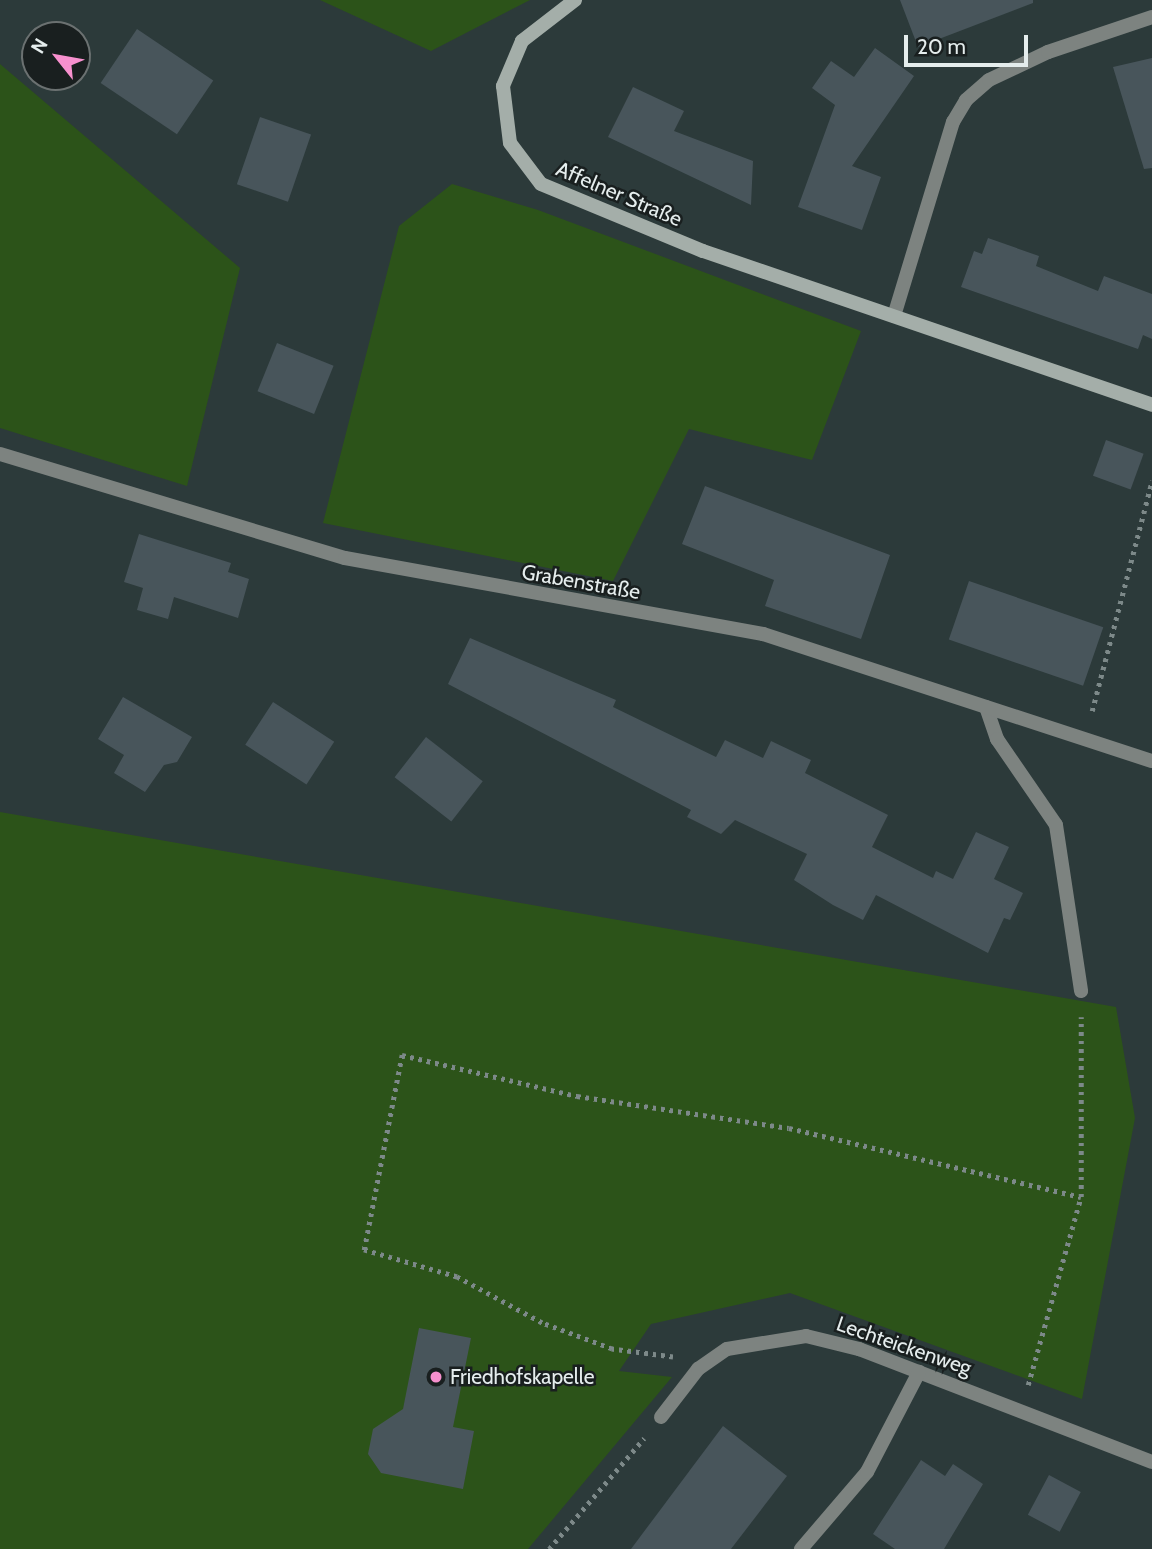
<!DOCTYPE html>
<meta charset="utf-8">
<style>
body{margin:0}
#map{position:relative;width:1152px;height:1549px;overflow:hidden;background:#2c3a3a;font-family:Cabin,sans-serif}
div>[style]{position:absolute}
.green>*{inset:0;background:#2c5319}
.building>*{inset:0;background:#48555b;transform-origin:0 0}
.path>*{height:4.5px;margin-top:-2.25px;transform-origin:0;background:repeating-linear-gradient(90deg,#7d8989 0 3.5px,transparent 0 8.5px)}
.service>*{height:14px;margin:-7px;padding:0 7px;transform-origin:7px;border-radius:7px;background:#7d8380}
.minor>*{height:14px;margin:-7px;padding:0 7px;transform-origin:7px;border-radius:7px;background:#7d8380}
.secondary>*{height:14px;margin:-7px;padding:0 7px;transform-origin:7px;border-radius:7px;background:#a4aea9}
.dots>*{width:19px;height:19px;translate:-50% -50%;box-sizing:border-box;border:4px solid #191f1f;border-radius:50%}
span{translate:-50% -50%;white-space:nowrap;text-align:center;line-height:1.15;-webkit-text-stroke:5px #191f1f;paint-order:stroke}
.street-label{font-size:21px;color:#e5eded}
.poi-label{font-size:21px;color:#e5eded}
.left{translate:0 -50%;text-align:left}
.north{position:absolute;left:21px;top:21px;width:70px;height:70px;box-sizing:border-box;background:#191f1f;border:2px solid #6b7171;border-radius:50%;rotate:301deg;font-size:19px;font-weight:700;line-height:28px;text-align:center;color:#e5eded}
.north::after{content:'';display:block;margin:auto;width:24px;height:32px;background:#f790ce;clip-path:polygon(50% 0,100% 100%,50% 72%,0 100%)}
.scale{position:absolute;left:904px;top:35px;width:124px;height:32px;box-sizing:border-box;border:4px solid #e5eded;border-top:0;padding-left:9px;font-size:21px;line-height:24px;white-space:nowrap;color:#e5eded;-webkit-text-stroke:5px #191f1f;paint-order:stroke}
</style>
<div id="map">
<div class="green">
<div style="clip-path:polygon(320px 0,530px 0,431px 51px)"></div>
<div style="clip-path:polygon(0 64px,240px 268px,187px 486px,0 428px)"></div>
<div style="clip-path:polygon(452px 184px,538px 210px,861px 331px,812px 460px,689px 429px,613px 581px,323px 523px,399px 226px)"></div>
<div style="clip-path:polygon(0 812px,1116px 1007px,1135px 1118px,1082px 1399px,790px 1293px,651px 1324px,619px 1371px,672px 1377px,528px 1549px,0 1549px)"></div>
</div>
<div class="building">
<div style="clip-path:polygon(900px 0,1033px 0,1033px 3px,918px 47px)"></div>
<div style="left:137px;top:29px;width:92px;height:65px;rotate:34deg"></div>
<div style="clip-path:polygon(875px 48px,914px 76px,852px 166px,881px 177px,862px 230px,798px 207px,835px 105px,812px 88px,831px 61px,854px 77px)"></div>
<div style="clip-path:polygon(1152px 58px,1152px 168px,1144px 169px,1113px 67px)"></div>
<div style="clip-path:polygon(633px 87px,684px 111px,674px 131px,753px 161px,751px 205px,608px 137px)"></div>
<div style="left:260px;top:117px;width:54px;height:71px;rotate:19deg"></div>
<div style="clip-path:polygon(988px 238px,1039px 256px,1036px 266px,1098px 291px,1104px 276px,1152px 294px,1152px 339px,1143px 335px,1138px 349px,961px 287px,974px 251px,982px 254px)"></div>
<div style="left:277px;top:343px;width:61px;height:52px;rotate:22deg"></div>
<div style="left:1106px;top:440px;width:40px;height:38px;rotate:20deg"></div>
<div style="clip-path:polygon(705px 486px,890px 555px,861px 639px,765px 606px,774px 580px,682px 544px)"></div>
<div style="clip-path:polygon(139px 534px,231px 563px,228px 572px,249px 579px,238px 618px,174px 597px,168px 619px,137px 610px,143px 588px,124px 582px)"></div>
<div style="left:969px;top:581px;width:142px;height:62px;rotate:19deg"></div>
<div style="clip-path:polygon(470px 638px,616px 700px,613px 707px,716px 757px,725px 740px,763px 758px,771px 741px,811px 760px,805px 773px,888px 815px,872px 847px,933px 878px,936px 871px,953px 879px,976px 832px,1009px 847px,994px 879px,1023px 893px,1010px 920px,1004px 918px,988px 953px,876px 895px,863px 920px,833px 905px,794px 880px,807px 854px,735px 820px,721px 834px,687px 817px,691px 810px,448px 684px)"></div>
<div style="clip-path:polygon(123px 697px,192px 737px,177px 762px,164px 765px,145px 792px,114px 773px,124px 755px,98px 739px)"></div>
<div style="left:273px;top:702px;width:73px;height:51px;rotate:33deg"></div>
<div style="left:426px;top:737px;width:72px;height:51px;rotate:38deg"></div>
<div style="clip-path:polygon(419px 1328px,471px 1338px,453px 1427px,474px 1431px,463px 1489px,381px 1473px,368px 1454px,373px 1429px,403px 1409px)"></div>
<div style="clip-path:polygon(723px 1426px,787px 1476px,731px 1549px,631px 1549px)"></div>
<div style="clip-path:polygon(921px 1460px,945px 1476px,953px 1464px,983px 1484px,944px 1549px,895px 1549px,873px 1534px)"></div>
<div style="left:1049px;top:1475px;width:36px;height:45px;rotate:28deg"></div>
</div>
<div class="path">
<div style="left:1092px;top:711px;width:238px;rotate:-75.4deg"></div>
<div style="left:673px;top:1357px;width:62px;rotate:-172.5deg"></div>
<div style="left:612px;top:1349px;width:75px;rotate:-159.6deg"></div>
<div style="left:542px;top:1323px;width:97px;rotate:-151.6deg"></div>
<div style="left:457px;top:1277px;width:97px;rotate:-163.8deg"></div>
<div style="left:364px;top:1250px;width:199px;rotate:-79deg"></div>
<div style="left:402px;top:1055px;width:180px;rotate:13.2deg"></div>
<div style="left:577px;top:1096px;width:214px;rotate:8.6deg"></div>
<div style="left:789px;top:1128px;width:300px;rotate:13.3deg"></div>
<div style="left:1081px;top:1197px;width:180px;rotate:-90deg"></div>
<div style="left:1028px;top:1385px;width:195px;rotate:-74.3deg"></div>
<div style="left:549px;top:1549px;width:146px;rotate:-49.4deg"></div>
</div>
<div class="service">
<div style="left:986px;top:707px;width:34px;rotate:71deg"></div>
<div style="left:997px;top:739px;width:104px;rotate:55.5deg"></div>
<div style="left:1056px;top:825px;width:168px;rotate:81.4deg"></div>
</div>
<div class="minor">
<div style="left:894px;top:316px;width:203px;rotate:-73.1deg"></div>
<div style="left:953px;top:122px;width:26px;rotate:-59deg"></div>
<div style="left:966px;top:100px;width:30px;rotate:-41deg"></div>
<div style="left:989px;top:80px;width:65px;rotate:-25.4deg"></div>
<div style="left:1048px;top:52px;width:110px;rotate:-18.6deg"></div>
<div style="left:0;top:454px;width:360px;rotate:16.8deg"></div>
<div style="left:345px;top:558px;width:425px;rotate:10.3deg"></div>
<div style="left:763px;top:634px;width:409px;rotate:18.1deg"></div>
<div style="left:661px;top:1417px;width:61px;rotate:-52.4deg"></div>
<div style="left:698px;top:1369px;width:35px;rotate:-35deg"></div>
<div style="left:727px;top:1349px;width:80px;rotate:-9.3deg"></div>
<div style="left:806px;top:1336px;width:55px;rotate:13.8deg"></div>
<div style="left:859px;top:1349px;width:314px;rotate:21.1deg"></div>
<div style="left:801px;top:1549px;width:101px;rotate:-49.4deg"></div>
<div style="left:867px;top:1472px;width:113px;rotate:-62.5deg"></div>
</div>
<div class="secondary">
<div style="left:575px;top:0;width:67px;rotate:142.3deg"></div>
<div style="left:522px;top:41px;width:49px;rotate:112.9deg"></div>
<div style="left:503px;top:86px;width:57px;rotate:83deg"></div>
<div style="left:510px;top:143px;width:51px;rotate:52.9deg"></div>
<div style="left:541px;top:184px;width:175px;rotate:22.5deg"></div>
<div style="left:703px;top:251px;width:475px;rotate:18.9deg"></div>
</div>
<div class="dots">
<div style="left:436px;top:1377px;background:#f790ce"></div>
</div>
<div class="street-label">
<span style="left:619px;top:194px;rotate:23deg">Affelner Straße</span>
<span style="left:581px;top:582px;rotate:10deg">Grabenstraße</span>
<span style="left:904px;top:1346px;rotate:19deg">Lechteickenweg</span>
</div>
<div class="poi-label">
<span class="left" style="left:450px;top:1377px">Friedhofskapelle</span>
</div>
<div class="north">N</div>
<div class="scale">20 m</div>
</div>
